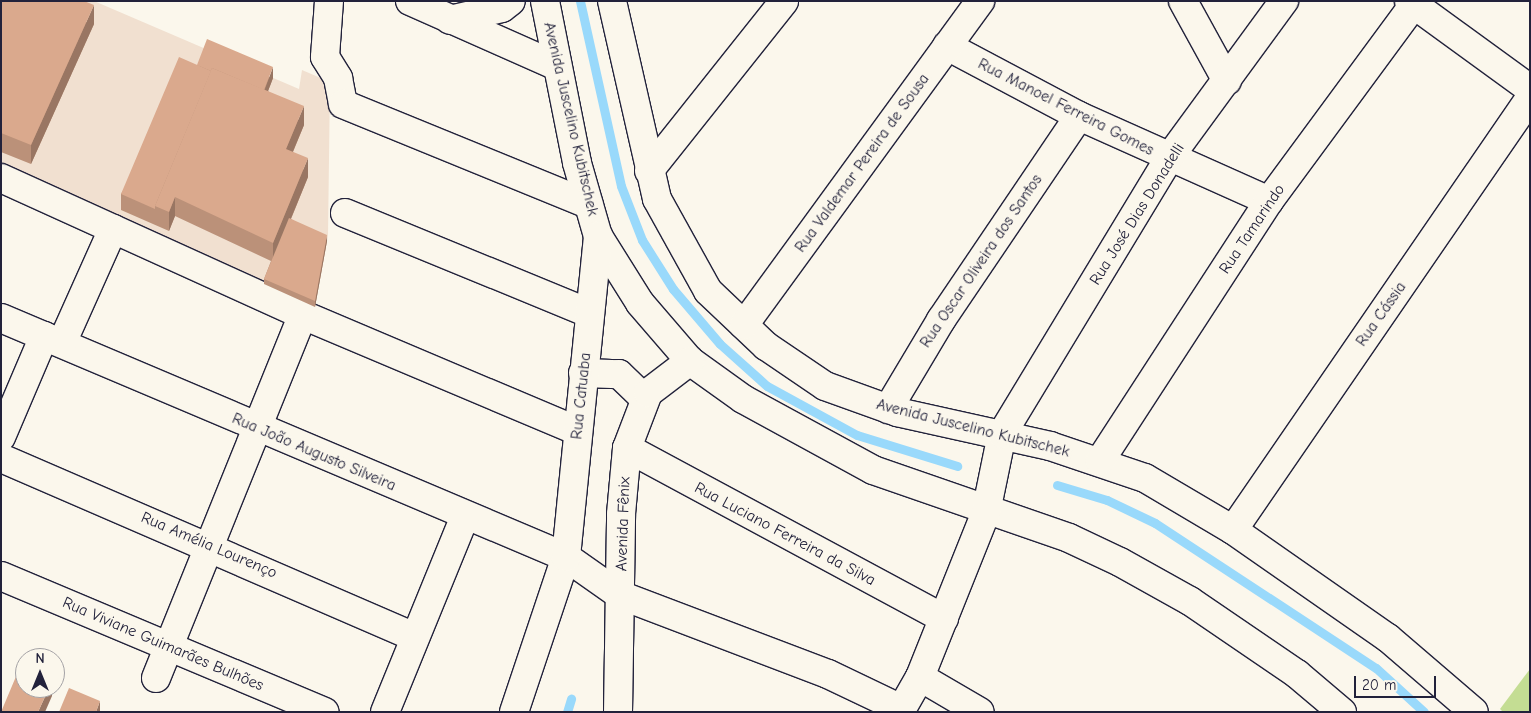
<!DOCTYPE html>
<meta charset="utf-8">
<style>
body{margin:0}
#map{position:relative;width:1531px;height:713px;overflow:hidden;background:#fbf7ec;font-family:"Comic Neue",sans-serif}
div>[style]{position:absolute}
.built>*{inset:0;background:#f1e0d0}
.green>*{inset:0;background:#c4dd93}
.stream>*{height:9px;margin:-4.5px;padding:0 4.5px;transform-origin:4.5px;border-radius:4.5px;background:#99d9fb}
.roads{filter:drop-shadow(1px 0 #22223b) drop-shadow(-1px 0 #22223b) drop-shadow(0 1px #22223b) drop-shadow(0 -1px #22223b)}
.minor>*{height:28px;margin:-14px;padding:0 14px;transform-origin:14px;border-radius:14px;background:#fbf7ec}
.wall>*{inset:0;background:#bb9179}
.shaded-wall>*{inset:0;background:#997663}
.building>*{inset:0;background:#daa98d}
span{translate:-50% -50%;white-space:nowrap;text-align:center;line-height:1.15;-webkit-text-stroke:5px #fbf7ec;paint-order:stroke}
.street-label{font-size:16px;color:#22223b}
.frame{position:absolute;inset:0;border:2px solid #22223b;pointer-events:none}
.north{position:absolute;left:15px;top:648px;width:50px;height:50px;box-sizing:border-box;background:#fbf7ec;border:1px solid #a4a2a5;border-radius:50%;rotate:0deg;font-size:14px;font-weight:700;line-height:20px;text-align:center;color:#22223b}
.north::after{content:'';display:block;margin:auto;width:18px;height:22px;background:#22223b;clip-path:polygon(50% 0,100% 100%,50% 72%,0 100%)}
.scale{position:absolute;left:1354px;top:676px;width:82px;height:22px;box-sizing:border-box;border:2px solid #22223b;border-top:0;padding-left:6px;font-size:15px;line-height:18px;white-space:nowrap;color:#22223b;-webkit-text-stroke:4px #fbf7ec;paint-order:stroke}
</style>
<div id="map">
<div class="built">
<div style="clip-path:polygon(1px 1px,94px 1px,299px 89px,302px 70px,330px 82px,328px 236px,315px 307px,1px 171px)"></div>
</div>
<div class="green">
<div style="clip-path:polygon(1530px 669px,1530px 712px,1503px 712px,1500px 709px)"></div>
</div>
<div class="stream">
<div style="left:580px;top:1px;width:189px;rotate:77.5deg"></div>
<div style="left:621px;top:186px;width:58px;rotate:68.7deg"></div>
<div style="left:642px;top:240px;width:58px;rotate:57.7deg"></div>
<div style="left:673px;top:289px;width:72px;rotate:49.5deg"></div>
<div style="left:720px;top:344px;width:63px;rotate:41.8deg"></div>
<div style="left:767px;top:386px;width:102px;rotate:28.6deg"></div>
<div style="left:857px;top:435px;width:105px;rotate:17.2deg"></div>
<div style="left:1057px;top:485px;width:52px;rotate:16.7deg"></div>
<div style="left:1107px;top:500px;width:53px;rotate:25.6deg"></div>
<div style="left:1155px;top:523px;width:264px;rotate:33.3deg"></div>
<div style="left:1376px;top:668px;width:65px;rotate:42.5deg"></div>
<div style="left:567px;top:712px;width:14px;rotate:-73deg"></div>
</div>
<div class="roads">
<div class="minor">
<div style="left:329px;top:1px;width:56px;rotate:94.1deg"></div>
<div style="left:325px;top:57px;width:25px;rotate:58deg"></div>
<div style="left:338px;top:78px;width:26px;rotate:79deg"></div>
<div style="left:343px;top:104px;width:265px;rotate:22.2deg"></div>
<div style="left:410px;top:1px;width:161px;rotate:23.9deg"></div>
<div style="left:545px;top:1px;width:165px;rotate:78.8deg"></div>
<div style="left:577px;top:163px;width:76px;rotate:74deg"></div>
<div style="left:598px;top:236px;width:79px;rotate:57.9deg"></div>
<div style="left:640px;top:303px;width:77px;rotate:49.2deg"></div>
<div style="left:690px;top:361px;width:65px;rotate:35.6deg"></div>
<div style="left:743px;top:399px;width:148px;rotate:28.6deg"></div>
<div style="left:873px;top:470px;width:207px;rotate:19.1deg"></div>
<div style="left:1069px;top:538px;width:56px;rotate:25.2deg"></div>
<div style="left:1120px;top:562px;width:80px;rotate:29.1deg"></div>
<div style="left:1190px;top:601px;width:130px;rotate:34.3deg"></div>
<div style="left:1297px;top:674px;width:59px;rotate:40.2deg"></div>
<div style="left:612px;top:1px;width:203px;rotate:77.2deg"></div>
<div style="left:657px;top:199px;width:105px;rotate:61deg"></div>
<div style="left:708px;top:291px;width:80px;rotate:43.5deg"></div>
<div style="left:766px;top:346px;width:71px;rotate:34.1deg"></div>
<div style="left:825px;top:386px;width:77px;rotate:19.9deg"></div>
<div style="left:897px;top:412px;width:157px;rotate:12.5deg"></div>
<div style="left:1050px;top:446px;width:100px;rotate:18.6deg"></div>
<div style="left:1145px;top:478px;width:102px;rotate:30.6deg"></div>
<div style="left:1233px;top:530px;width:189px;rotate:34.9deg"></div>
<div style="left:1388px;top:638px;width:113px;rotate:40.7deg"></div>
<div style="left:1183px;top:1px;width:91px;rotate:61.2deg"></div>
<div style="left:1409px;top:1px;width:150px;rotate:36deg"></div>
<div style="left:450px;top:20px;width:53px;rotate:-13deg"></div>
<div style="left:502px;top:8px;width:11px;rotate:-38deg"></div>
<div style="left:947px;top:46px;width:149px;rotate:27.9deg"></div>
<div style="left:1079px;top:116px;width:208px;rotate:24.1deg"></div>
<div style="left:649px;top:171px;width:217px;rotate:-51.5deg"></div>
<div style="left:1px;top:178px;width:332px;rotate:24.4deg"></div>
<div style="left:303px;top:315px;width:298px;rotate:22.9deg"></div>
<div style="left:345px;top:213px;width:264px;rotate:22.3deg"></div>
<div style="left:1px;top:318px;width:613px;rotate:22.93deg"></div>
<div style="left:566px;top:557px;width:66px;rotate:35.1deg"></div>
<div style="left:620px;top:595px;width:222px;rotate:20.8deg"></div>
<div style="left:828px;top:674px;width:81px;rotate:25.6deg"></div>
<div style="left:744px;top:325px;width:401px;rotate:-53.9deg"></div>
<div style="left:62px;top:343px;width:125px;rotate:-65.9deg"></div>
<div style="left:583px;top:373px;width:36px;rotate:2deg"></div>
<div style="left:619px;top:374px;width:36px;rotate:44deg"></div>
<div style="left:888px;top:409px;width:104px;rotate:-59.2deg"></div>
<div style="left:941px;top:320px;width:246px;rotate:-55.9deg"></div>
<div style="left:1px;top:437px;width:110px;rotate:-66.9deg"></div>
<div style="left:627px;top:448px;width:360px;rotate:28.3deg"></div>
<div style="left:1px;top:458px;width:451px;rotate:23.4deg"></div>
<div style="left:1100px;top:461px;width:310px;rotate:-57deg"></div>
<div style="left:1269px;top:201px;width:245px;rotate:-53.6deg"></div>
<div style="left:1233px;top:530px;width:524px;rotate:-55.49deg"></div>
<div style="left:1px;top:576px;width:351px;rotate:22.8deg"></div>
<div style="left:920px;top:677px;width:69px;rotate:30.3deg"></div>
<div style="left:156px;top:678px;width:392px;rotate:-68deg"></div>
<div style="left:385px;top:712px;width:212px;rotate:-67.8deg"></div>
<div style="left:514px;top:712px;width:163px;rotate:-71.5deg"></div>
<div style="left:566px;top:557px;width:323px;rotate:-84.3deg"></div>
<div style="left:618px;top:712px;width:198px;rotate:-89.1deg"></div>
<div style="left:621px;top:514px;width:66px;rotate:-84.8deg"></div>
<div style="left:627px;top:448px;width:59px;rotate:-69.1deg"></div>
<div style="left:648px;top:393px;width:53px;rotate:-37.3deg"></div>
<div style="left:900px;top:712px;width:40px;rotate:-60.3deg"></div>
<div style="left:920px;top:677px;width:178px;rotate:-68.2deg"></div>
<div style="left:986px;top:512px;width:80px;rotate:-78.4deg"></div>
<div style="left:1002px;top:434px;width:323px;rotate:-58.8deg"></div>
<div style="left:1169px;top:158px;width:195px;rotate:-53.8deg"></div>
</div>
</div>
<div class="wall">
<div style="clip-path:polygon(1px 1px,94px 24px,31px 164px,1px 152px)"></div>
<div style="clip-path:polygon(197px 65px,273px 78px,268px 91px,304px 125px,293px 152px,308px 177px,291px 219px,327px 241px,315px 307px,264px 284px,264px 279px,271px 261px,175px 216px,169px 231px,121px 210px,121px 194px)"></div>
</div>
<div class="shaded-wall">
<div style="clip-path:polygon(94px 5px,94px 24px,31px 164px,31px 145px)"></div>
<div style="clip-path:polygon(273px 67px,273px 78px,262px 107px,262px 97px)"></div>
<div style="clip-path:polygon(304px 106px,304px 125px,286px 168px,286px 149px)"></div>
<div style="clip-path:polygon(308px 158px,308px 177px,273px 262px,273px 243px)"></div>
<div style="clip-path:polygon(175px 197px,175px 216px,169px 231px,169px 212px)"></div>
<div style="clip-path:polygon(327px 235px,327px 241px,315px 307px,315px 301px)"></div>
<div style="clip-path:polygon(49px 688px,52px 688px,52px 696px,45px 712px,38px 712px)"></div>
<div style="clip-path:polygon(100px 701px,100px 712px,96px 712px)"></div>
</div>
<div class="building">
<div style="clip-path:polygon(1px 1px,84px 1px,94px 5px,31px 145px,1px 133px)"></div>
<div style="clip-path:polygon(207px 39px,273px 67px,264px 90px,212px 68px,211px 71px,197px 65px)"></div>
<div style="clip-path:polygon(179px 57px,211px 71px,155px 206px,155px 209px,121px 194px)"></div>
<div style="clip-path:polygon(212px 68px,304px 106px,286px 149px,308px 158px,273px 243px,175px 197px,169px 212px,155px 206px)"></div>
<div style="clip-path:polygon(289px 218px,327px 235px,315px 301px,264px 279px)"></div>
<div style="clip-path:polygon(20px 667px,25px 669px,25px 688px,49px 688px,38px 712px,1px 712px)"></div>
<div style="clip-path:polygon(69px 688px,100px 701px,96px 712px,59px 712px)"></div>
</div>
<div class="street-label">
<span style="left:1066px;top:107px;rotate:27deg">Rua Manoel Ferreira Gomes</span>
<span style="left:571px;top:119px;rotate:77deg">Avenida Juscelino Kubitschek</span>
<span style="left:862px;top:163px;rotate:-54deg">Rua Valdemar Pereira de Sousa</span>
<span style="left:1137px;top:214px;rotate:-58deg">Rua José Dias Donadelli</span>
<span style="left:1252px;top:229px;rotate:-56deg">Rua Tamarindo</span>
<span style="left:981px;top:261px;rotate:-56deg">Rua Oscar Oliveira dos Santos</span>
<span style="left:1381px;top:314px;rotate:-55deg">Rua Cássia</span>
<span style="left:581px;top:396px;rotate:-84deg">Rua Catuaba</span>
<span style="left:973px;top:428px;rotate:14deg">Avenida Juscelino Kubitschek</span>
<span style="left:314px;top:452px;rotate:23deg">Rua João Augusto Silveira</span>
<span style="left:623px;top:524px;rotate:-88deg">Avenida Fênix</span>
<span style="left:785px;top:534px;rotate:28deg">Rua Luciano Ferreira da Silva</span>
<span style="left:209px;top:545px;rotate:23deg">Rua Amélia Lourenço</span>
<span style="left:163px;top:644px;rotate:23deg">Rua Viviane Guimarães Bulhões</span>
</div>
<div class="frame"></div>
<div class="north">N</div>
<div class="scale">20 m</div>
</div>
